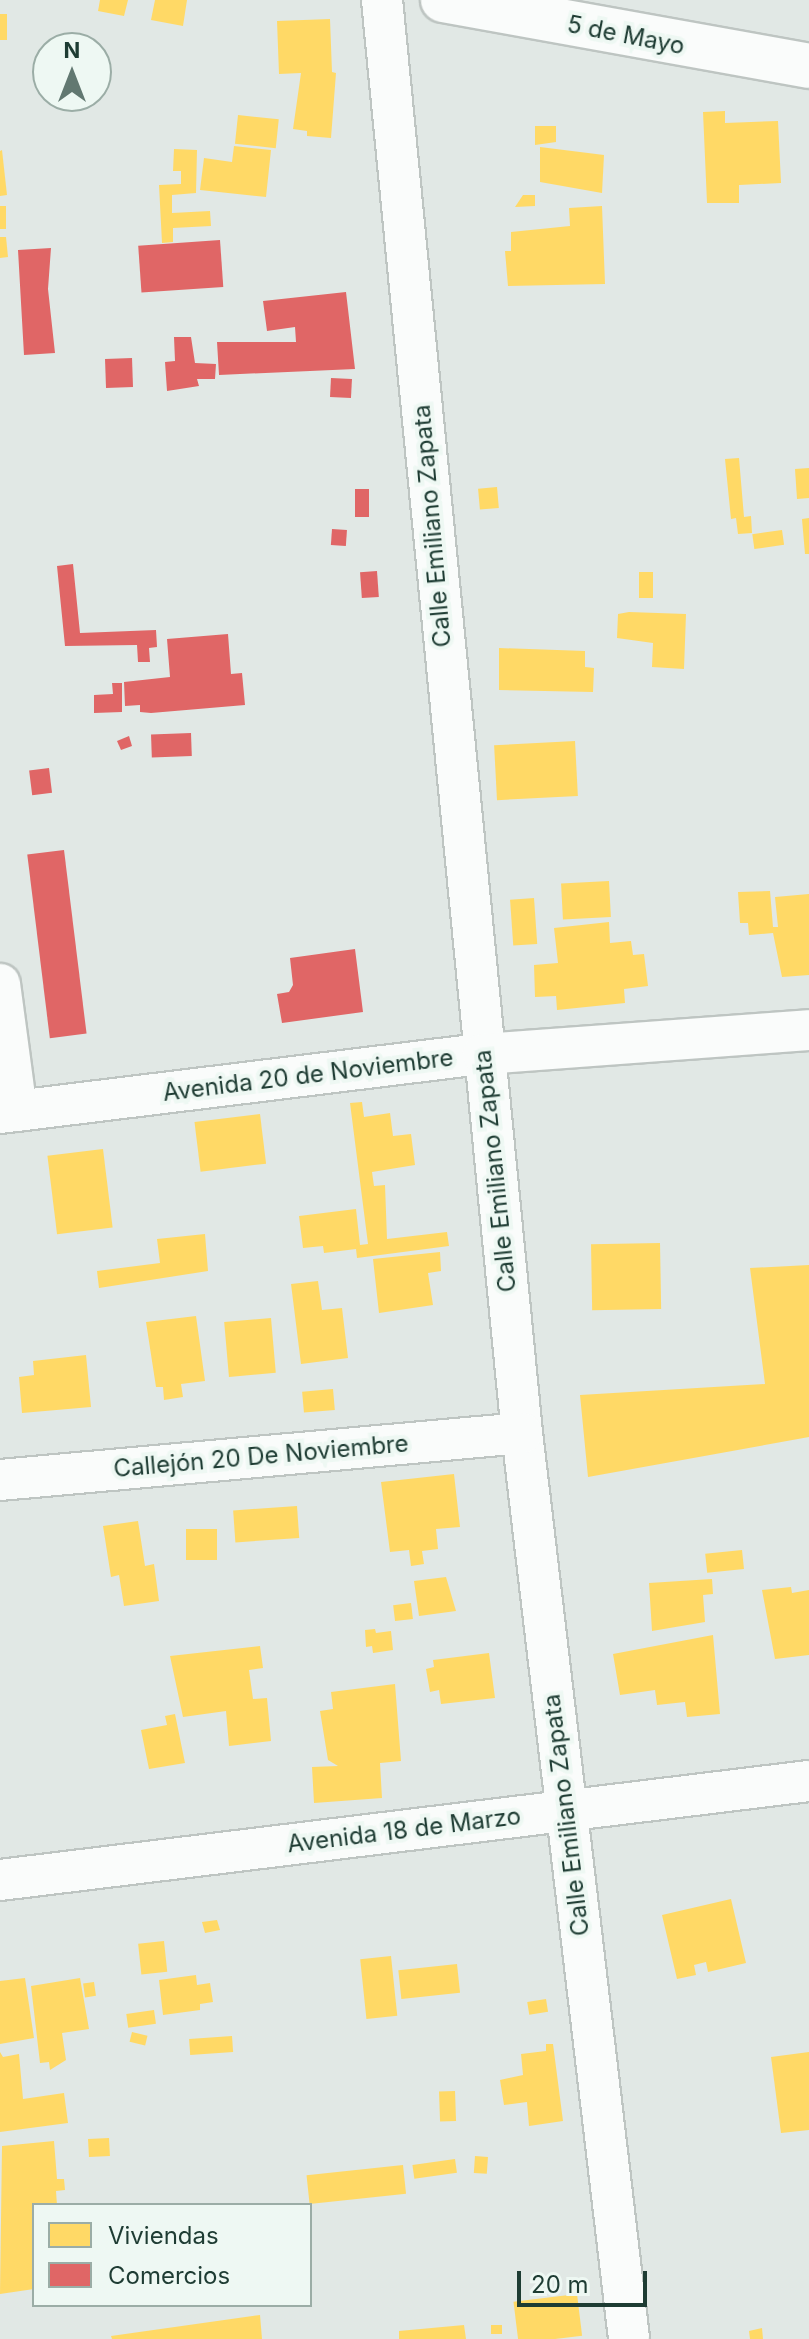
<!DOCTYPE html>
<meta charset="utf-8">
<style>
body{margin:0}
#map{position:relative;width:809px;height:2339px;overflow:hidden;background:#e1e8e5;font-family:Inter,sans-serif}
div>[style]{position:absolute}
.homes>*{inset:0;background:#ffd966;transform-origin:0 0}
.shops>*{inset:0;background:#e06666;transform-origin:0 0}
.roads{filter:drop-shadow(2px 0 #bec5c2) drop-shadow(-2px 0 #bec5c2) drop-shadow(0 2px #bec5c2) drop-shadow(0 -2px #bec5c2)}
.street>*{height:40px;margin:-20px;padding:0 20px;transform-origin:20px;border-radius:20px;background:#fafcfb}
.secondary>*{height:44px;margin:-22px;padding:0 22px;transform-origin:22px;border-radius:22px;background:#fafcfb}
span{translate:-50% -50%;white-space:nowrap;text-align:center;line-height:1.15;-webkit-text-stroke:8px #eef8f3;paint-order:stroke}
.street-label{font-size:24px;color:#1e3c33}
.legend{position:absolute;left:32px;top:2203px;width:280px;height:104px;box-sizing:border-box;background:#eef8f3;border:2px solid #9bada6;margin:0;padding:10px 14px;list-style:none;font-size:24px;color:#1e3c33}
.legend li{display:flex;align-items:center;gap:16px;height:40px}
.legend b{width:40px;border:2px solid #9bada6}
.north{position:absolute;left:32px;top:32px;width:80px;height:80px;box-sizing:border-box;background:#eef8f3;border:2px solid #9bada6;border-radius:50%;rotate:0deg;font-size:22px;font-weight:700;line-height:32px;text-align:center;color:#1e3c33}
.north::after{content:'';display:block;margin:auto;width:28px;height:36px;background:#627871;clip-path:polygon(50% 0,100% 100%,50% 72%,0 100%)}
.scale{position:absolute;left:517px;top:2271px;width:130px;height:36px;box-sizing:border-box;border:4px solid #1e3c33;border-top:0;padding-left:10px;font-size:24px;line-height:28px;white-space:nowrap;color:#1e3c33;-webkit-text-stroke:6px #eef8f3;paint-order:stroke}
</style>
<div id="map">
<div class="homes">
<div style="clip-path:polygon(100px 0,128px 0,124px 16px,98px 11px)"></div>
<div style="clip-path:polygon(155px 0,187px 0,183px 26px,151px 20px)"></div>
<div style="left:0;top:14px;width:7px;height:26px"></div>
<div style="clip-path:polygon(330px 19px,332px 72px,336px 73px,331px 138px,307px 136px,307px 131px,293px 129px,301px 73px,279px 74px,277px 21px)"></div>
<div style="clip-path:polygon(725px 111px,725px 123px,778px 121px,781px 183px,739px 185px,739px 203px,707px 203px,703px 112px)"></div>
<div style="left:238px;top:115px;width:41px;height:29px;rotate:6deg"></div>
<div style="clip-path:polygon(535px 126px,556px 126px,556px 142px,535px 145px)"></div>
<div style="clip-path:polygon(234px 146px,271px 150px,266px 197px,200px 190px,204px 158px,232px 162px)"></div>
<div style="clip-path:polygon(540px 147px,604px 155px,602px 193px,540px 182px)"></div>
<div style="clip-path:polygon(174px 149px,197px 150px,196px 193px,172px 195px,172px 213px,210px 211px,211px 226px,173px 228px,173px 242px,162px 243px,159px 185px,181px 184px,181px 171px,173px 171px)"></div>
<div style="clip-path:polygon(2px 150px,7px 195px,0 196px,0 151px)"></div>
<div style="clip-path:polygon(523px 195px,535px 195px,535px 206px,515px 207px)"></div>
<div style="left:0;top:206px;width:6px;height:23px"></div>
<div style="clip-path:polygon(602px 206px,605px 284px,508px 286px,505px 251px,511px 251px,511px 232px,570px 226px,569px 208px)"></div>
<div style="clip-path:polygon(0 237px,6px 237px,8px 257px,0 258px)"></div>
<div style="clip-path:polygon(739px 458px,744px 517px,751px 516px,752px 533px,738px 534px,736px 518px,731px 519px,725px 459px)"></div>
<div style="clip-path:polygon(809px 468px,809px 498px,797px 499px,795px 469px)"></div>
<div style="left:497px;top:487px;width:21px;height:19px;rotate:85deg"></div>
<div style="clip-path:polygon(809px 518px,809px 554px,805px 554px,802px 519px)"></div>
<div style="left:782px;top:530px;width:15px;height:30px;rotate:82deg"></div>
<div style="left:639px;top:572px;width:14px;height:26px"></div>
<div style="clip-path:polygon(629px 612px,686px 614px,684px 669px,652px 667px,653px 643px,617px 638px,618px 614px)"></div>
<div style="clip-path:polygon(499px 648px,585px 651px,585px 667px,594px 668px,593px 692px,499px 690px)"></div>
<div style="left:575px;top:741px;width:55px;height:81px;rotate:87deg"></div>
<div style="left:609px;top:881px;width:36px;height:48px;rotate:87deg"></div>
<div style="clip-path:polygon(770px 891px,773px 927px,778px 927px,775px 897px,809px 894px,809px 975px,782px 977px,773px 933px,749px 935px,748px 923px,740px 923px,738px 892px)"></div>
<div style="left:534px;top:898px;width:46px;height:24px;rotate:86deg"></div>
<div style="clip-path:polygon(609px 922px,610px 943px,631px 941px,633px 955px,644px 954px,648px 986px,624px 989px,625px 1003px,557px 1010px,556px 996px,535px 997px,534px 965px,558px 963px,554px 928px)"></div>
<div style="clip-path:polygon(362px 1102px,364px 1117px,390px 1113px,393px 1136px,411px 1134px,415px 1165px,372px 1172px,374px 1186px,385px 1185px,387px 1239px,447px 1232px,449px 1246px,357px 1258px,356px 1249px,324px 1253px,323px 1246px,303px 1248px,299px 1216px,356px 1209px,360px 1245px,368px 1244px,350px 1103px)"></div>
<div style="left:260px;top:1114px;width:50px;height:66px;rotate:83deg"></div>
<div style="left:103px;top:1149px;width:79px;height:56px;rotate:83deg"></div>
<div style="clip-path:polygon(205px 1234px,208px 1271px,99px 1288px,97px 1271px,160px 1263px,157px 1239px)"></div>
<div style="left:660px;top:1243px;width:66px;height:69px;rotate:89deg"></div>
<div style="clip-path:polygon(440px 1252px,441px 1271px,428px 1273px,433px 1305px,379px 1313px,373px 1259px)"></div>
<div style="clip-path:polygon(809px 1265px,809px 1437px,588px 1477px,580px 1395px,765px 1384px,750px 1268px)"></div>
<div style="clip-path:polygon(318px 1281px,322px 1310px,342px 1308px,348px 1358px,301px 1364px,291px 1284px)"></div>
<div style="clip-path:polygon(196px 1316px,205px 1381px,181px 1384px,183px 1397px,164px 1400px,163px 1387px,156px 1387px,146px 1322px)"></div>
<div style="left:271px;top:1318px;width:55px;height:47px;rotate:85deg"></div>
<div style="clip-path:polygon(86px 1355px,91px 1407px,22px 1413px,19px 1377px,34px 1375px,33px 1361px)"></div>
<div style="left:333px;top:1389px;width:21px;height:31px;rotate:85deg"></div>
<div style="clip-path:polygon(454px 1474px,460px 1527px,436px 1529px,438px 1549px,422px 1551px,424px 1564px,411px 1566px,409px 1550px,390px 1552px,381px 1482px)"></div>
<div style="left:297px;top:1506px;width:32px;height:64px;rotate:86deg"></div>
<div style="clip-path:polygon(138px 1521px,145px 1566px,154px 1564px,159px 1601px,124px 1606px,119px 1575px,111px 1577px,103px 1526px)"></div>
<div style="left:186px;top:1529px;width:31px;height:31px"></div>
<div style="left:742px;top:1550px;width:19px;height:37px;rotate:84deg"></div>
<div style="clip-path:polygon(446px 1577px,456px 1611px,419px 1616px,414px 1581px)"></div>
<div style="clip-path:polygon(712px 1579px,713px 1594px,703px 1595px,705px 1622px,652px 1631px,649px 1583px)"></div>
<div style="clip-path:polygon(791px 1587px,792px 1593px,809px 1590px,809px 1655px,775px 1659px,762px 1590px)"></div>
<div style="left:411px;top:1603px;width:16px;height:18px;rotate:83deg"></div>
<div style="clip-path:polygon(375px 1629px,376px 1633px,391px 1631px,393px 1650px,373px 1653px,372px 1646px,366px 1647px,365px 1630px)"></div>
<div style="clip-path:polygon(713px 1635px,720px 1714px,687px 1717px,685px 1702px,657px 1705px,655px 1690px,620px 1695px,613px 1654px)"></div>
<div style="clip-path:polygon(260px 1646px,263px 1668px,249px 1670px,253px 1699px,267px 1698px,271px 1741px,229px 1746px,226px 1711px,183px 1717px,170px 1656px)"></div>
<div style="clip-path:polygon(489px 1653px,495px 1698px,441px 1704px,439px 1690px,430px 1692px,426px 1669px,434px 1667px,433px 1660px)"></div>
<div style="clip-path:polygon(395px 1684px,401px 1761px,380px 1763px,382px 1798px,314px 1803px,312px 1767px,338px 1766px,328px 1760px,320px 1711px,333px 1709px,331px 1692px)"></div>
<div style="clip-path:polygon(175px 1714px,185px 1763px,149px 1769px,141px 1730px,167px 1725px,165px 1716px)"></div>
<div style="clip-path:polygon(731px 1899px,746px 1963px,708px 1972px,706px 1962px,694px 1965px,696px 1975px,677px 1979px,662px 1915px)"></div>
<div style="clip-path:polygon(217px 1920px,220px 1930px,205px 1933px,202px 1922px)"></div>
<div style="left:164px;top:1941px;width:31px;height:26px;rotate:84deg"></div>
<div style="left:391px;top:1956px;width:60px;height:31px;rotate:84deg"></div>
<div style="left:457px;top:1964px;width:29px;height:59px;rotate:84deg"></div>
<div style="clip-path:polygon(196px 1975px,197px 1985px,210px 1983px,213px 2002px,200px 2004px,200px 2010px,163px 2015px,159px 1980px)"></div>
<div style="clip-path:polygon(25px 1978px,34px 2038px,0 2044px,0 1981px)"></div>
<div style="clip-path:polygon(80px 1978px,89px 2029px,62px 2033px,66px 2060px,50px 2070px,49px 2062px,40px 2063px,31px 1986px)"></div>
<div style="left:94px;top:1982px;width:14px;height:11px;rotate:82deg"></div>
<div style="left:546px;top:1999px;width:13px;height:19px;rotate:81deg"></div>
<div style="left:154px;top:2010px;width:14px;height:28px;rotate:82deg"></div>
<div style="left:132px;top:2032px;width:16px;height:10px;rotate:14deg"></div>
<div style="left:232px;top:2036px;width:16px;height:43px;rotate:86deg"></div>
<div style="clip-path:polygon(546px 2044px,553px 2044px,563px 2121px,529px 2126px,527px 2102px,504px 2105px,500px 2080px,523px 2075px,521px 2054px,546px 2051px)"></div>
<div style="clip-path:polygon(0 2052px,3px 2057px,19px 2054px,23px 2099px,64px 2093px,68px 2123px,0 2132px)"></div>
<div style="clip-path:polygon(809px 2052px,809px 2130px,781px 2133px,771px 2057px)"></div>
<div style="left:455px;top:2091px;width:30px;height:16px;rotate:88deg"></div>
<div style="left:109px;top:2138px;width:18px;height:21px;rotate:87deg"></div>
<div style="clip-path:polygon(54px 2141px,57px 2179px,64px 2179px,65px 2190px,56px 2191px,57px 2205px,34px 2205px,34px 2289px,0 2294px,2px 2146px)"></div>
<div style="left:475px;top:2156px;width:13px;height:17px;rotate:4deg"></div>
<div style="left:455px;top:2159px;width:14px;height:43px;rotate:82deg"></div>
<div style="left:403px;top:2165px;width:29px;height:97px;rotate:84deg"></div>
<div style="left:577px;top:2294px;width:42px;height:64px;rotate:83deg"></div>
<div style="clip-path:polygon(260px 2315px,262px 2339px,112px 2339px,111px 2336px)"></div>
<div style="clip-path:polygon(464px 2325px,466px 2339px,399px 2339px,399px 2331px)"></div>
<div style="left:502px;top:2325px;width:9px;height:11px;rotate:90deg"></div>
<div style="clip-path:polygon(762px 2328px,763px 2339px,750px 2339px,749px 2331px)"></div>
</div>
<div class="shops">
<div style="left:220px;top:240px;width:47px;height:82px;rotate:86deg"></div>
<div style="clip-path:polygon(51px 248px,48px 289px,55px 353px,24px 355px,18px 250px)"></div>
<div style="clip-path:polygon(346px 292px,355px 369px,219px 375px,217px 342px,296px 342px,295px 327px,267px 331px,263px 301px)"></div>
<div style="clip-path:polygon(174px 337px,191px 337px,195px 363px,216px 364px,215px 379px,197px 379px,199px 386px,167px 391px,165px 362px,175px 361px)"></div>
<div style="left:132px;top:358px;width:29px;height:27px;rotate:88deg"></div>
<div style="left:331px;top:378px;width:21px;height:19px;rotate:3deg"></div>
<div style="left:355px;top:489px;width:14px;height:28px"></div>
<div style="left:332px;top:529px;width:15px;height:16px;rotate:4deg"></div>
<div style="clip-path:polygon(73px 564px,80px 633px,156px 630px,157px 647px,149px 648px,150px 662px,138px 662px,137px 645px,65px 646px,57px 566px)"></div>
<div style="left:377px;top:571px;width:26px;height:17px;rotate:86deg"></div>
<div style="clip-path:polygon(228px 634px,231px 674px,242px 673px,245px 705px,151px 713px,140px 712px,140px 705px,125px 706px,124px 682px,170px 677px,167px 639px)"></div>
<div style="clip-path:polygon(112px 683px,122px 683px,122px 712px,94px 713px,94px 695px,113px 694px)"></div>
<div style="left:191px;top:733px;width:23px;height:40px;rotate:88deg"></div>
<div style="clip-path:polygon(129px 736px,132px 746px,121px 750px,117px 741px)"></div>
<div style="left:49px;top:768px;width:25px;height:20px;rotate:83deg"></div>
<div style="left:64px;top:850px;width:185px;height:37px;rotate:83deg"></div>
<div style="clip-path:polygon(355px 949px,363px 1012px,282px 1023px,277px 994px,289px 992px,293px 985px,290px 958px)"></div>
</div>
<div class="roads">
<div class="street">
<div style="left:382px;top:0;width:1440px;rotate:84.42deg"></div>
<div style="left:522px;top:1433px;width:912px;rotate:83.26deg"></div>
<div style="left:0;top:984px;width:128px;rotate:82.4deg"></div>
<div style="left:0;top:1113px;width:487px;rotate:-7deg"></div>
<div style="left:483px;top:1054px;width:327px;rotate:-4.2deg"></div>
<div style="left:0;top:1480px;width:524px;rotate:-5.14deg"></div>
<div style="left:0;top:1880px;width:815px;rotate:-6.98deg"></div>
</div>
<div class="secondary">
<div style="left:443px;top:0;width:372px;rotate:10.2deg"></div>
</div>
</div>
<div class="street-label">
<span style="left:626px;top:35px;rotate:11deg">5 de Mayo</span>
<span style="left:432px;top:526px;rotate:-95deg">Calle Emiliano Zapata</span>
<span style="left:308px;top:1075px;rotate:-7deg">Avenida 20 de Noviembre</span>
<span style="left:495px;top:1171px;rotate:-96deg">Calle Emiliano Zapata</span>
<span style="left:261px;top:1456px;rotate:-5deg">Callejón 20 De Noviembre</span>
<span style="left:566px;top:1815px;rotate:-97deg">Calle Emiliano Zapata</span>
<span style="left:404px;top:1830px;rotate:-7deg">Avenida 18 de Marzo</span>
</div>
<ul class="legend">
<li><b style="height:22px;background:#ffd966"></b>Viviendas</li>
<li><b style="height:22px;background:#e06666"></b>Comercios</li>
</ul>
<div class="north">N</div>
<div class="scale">20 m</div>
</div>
